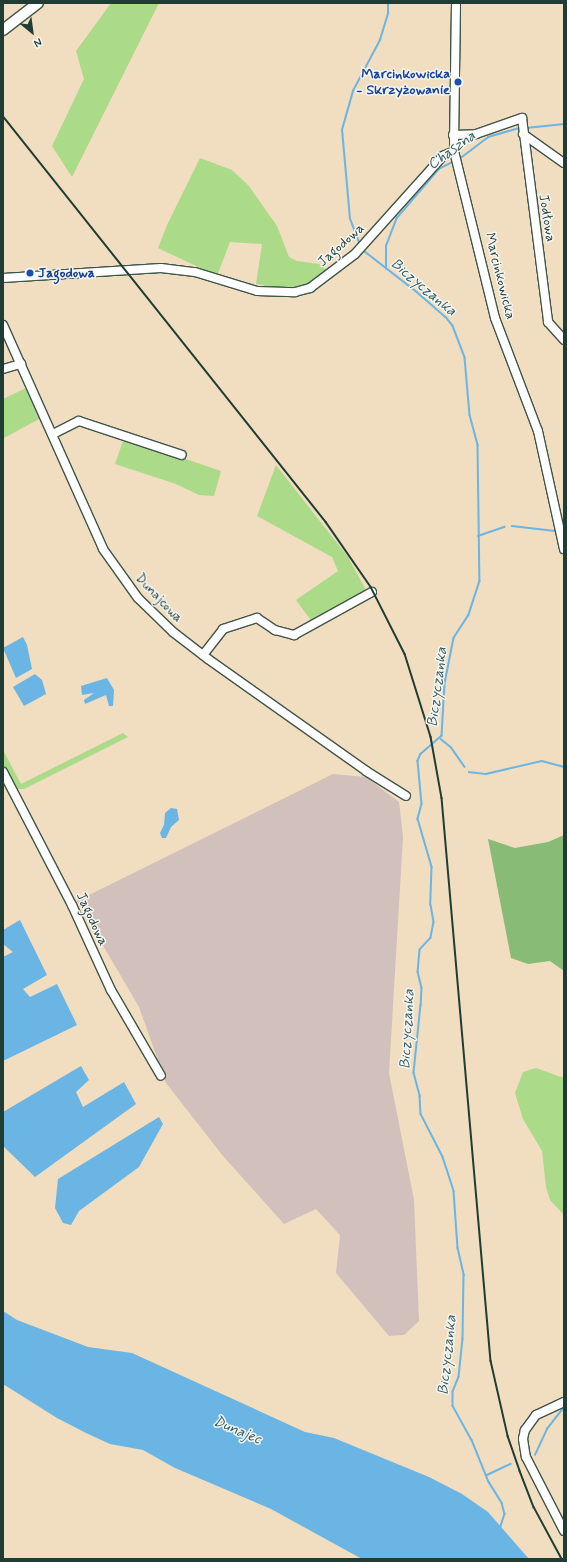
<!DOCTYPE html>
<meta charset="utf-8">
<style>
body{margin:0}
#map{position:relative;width:567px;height:1562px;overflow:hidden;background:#f1ddbf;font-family:Mynerve,sans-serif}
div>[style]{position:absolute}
.industrial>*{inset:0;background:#d1c0bc}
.green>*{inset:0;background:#abdb89}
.forest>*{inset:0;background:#88bb75}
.water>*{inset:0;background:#6ab5e3}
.stream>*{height:1.5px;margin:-0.75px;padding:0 0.75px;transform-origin:0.75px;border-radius:0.75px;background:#6ab5e3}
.roads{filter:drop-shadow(1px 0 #3e5549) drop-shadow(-1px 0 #3e5549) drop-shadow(0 1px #3e5549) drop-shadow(0 -1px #3e5549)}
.minor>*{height:8px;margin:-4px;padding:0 4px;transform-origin:4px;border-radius:4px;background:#fff}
.major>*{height:10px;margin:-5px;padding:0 5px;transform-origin:5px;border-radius:5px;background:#fff}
.rail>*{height:1.5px;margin:-0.75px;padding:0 0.75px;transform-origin:0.75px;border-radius:0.75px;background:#1f3d34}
.dots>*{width:11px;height:11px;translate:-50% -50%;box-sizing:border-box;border:2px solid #f6f6f2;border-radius:50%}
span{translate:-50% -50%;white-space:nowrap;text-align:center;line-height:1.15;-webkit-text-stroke:3px #f6f6f2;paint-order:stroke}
.transit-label{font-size:14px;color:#164399;font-weight:700}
.right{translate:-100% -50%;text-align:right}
.left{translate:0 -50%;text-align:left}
.street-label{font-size:14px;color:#1f3d34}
.water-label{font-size:15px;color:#325b60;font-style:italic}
.frame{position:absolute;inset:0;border:4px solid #1f3d34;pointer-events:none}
.north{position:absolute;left:12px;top:12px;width:40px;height:40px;-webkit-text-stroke:3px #f6f6f2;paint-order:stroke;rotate:151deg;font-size:11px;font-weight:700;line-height:16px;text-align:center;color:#1f3d34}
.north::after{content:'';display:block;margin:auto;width:14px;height:18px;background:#1f3d34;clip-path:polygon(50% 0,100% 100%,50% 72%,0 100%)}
</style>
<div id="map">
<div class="industrial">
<div style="clip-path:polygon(333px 774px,366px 777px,399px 802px,403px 837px,389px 1073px,414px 1200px,419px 1321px,404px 1335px,389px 1336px,336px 1273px,340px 1235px,316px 1209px,284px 1224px,223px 1156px,166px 1083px,139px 1007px,77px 901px)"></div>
</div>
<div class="green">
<div style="clip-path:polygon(111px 3px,159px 3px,72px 177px,52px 146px,84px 79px,76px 51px)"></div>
<div style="clip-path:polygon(200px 158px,232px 170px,249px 186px,277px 226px,289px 257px,297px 261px,319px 264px,328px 271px,313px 282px,297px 287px,264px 288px,264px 285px,256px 284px,262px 244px,230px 242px,217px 276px,158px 248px,167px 225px)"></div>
<div style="clip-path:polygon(17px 366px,41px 418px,4px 438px,3px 399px,26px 388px)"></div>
<div style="clip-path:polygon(124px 438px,221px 471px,214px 496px,199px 495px,176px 484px,115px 464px)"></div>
<div style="clip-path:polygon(276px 465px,348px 557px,367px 592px,312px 622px,296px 600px,338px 571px,332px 557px,257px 516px)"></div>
<div style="clip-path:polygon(123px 733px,128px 737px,24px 789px,18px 789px,3px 764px,3px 750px,21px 784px)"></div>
<div style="clip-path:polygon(536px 1068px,564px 1078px,564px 1215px,550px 1200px,546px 1187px,542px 1151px,523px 1119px,515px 1093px,523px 1072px)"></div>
</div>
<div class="forest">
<div style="clip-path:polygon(564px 835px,564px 971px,550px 961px,528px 964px,511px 958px,488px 839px,515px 848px,548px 842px)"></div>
</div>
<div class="water">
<div style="clip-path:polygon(23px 637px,27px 645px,32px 669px,16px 678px,3px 648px)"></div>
<div style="clip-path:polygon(35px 674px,42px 680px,46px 694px,24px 706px,13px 687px)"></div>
<div style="clip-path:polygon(107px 678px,114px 690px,113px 706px,109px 706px,106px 695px,85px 704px,84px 700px,94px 693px,82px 695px,81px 686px)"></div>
<div style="clip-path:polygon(171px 808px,177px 809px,179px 820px,171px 827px,166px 838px,162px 838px,160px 833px,164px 825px,165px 813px)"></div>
<div style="clip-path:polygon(20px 920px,47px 975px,23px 989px,30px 997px,57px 984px,77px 1025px,3px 1061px,3px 957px,13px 952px,3px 944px,3px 930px)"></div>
<div style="clip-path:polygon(81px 1066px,89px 1080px,76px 1092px,83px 1107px,124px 1082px,136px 1104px,35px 1177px,3px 1146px,3px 1112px)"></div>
<div style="clip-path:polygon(159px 1117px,163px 1124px,139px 1167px,79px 1211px,71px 1225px,63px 1223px,55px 1208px,58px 1179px)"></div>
<div style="clip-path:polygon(3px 1311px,17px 1320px,88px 1347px,132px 1353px,305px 1432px,334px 1438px,429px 1477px,462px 1494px,488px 1512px,529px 1559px,362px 1559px,271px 1509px,175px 1468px,143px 1450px,110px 1444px,86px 1433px,57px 1418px,3px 1384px)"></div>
</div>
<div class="stream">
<div style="left:526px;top:128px;width:38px;rotate:-6deg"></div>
<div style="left:458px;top:160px;width:38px;rotate:-37deg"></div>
<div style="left:488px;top:137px;width:33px;rotate:-16deg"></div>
<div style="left:360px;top:245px;width:28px;rotate:-111deg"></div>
<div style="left:350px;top:219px;width:89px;rotate:-95.1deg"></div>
<div style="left:342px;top:130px;width:41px;rotate:-74.2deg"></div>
<div style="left:353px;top:91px;width:58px;rotate:-62.1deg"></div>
<div style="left:380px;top:40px;width:28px;rotate:-73deg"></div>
<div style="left:388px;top:13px;width:10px;rotate:-90deg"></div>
<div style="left:363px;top:250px;width:68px;rotate:37.9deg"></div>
<div style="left:417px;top:292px;width:38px;rotate:41deg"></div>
<div style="left:446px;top:317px;width:11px;rotate:52deg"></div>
<div style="left:453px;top:326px;width:34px;rotate:69deg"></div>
<div style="left:465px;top:358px;width:57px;rotate:85deg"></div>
<div style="left:470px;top:415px;width:31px;rotate:75deg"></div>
<div style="left:478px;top:445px;width:136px;rotate:89.2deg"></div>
<div style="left:480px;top:581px;width:36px;rotate:108deg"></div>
<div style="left:469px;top:615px;width:27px;rotate:123deg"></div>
<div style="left:454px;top:638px;width:47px;rotate:101.1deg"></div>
<div style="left:445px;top:684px;width:52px;rotate:93.3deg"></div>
<div style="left:442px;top:736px;width:28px;rotate:139deg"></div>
<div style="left:421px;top:754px;width:8px;rotate:113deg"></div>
<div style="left:418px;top:761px;width:43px;rotate:84.7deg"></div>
<div style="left:422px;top:804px;width:16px;rotate:105deg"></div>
<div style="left:418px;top:819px;width:50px;rotate:73.7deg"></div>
<div style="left:432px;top:867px;width:38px;rotate:92deg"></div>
<div style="left:431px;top:905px;width:17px;rotate:80deg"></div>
<div style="left:434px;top:922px;width:16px;rotate:101deg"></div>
<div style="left:431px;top:938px;width:16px;rotate:133deg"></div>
<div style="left:420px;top:950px;width:22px;rotate:95deg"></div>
<div style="left:418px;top:972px;width:16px;rotate:76deg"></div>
<div style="left:422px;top:988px;width:17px;rotate:93deg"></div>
<div style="left:421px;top:1005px;width:68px;rotate:95.9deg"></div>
<div style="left:414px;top:1073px;width:24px;rotate:75deg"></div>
<div style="left:420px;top:1096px;width:18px;rotate:87deg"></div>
<div style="left:421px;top:1114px;width:48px;rotate:62.9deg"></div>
<div style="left:443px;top:1157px;width:36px;rotate:72deg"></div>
<div style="left:454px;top:1191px;width:57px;rotate:86deg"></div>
<div style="left:458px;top:1248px;width:28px;rotate:77deg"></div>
<div style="left:464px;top:1275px;width:64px;rotate:90.9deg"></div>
<div style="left:463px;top:1339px;width:38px;rotate:96deg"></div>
<div style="left:459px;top:1377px;width:16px;rotate:112deg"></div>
<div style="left:453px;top:1392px;width:14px;rotate:90deg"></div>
<div style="left:453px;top:1406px;width:39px;rotate:61deg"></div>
<div style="left:472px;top:1440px;width:45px;rotate:68deg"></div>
<div style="left:489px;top:1482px;width:25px;rotate:58deg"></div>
<div style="left:502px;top:1503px;width:11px;rotate:75deg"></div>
<div style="left:505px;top:1514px;width:16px;rotate:108deg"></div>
<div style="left:386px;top:269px;width:23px;rotate:-90deg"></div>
<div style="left:386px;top:246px;width:30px;rotate:-69deg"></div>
<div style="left:397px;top:218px;width:65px;rotate:-49.4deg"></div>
<div style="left:439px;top:169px;width:16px;rotate:-27deg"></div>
<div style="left:512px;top:526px;width:43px;rotate:6.6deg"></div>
<div style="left:478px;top:536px;width:28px;rotate:-19deg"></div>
<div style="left:441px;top:739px;width:13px;rotate:39deg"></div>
<div style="left:451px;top:747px;width:24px;rotate:55deg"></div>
<div style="left:469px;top:772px;width:17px;rotate:7deg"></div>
<div style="left:486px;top:774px;width:57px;rotate:-13.1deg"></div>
<div style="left:542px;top:761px;width:23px;rotate:15deg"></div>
<div style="left:535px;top:1455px;width:29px;rotate:-65deg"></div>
<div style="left:547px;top:1429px;width:28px;rotate:-52deg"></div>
<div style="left:487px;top:1475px;width:26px;rotate:-25deg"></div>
</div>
<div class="roads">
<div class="minor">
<div style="left:456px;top:3px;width:148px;rotate:90.8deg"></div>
<div style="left:454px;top:151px;width:172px;rotate:76.2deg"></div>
<div style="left:495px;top:318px;width:121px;rotate:69.2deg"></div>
<div style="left:538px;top:431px;width:121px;rotate:77.6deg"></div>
<div style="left:523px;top:134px;width:50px;rotate:35.3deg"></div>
<div style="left:453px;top:135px;width:23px;rotate:-2deg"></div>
<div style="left:476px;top:134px;width:49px;rotate:-19.2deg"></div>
<div style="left:522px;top:118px;width:206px;rotate:82.7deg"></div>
<div style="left:548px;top:322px;width:24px;rotate:48deg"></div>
<div style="left:3px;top:278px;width:158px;rotate:-3.6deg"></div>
<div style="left:161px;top:268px;width:34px;rotate:7deg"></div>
<div style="left:195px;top:272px;width:65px;rotate:17deg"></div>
<div style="left:257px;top:291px;width:38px;rotate:2deg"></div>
<div style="left:295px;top:292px;width:16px;rotate:-15deg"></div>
<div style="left:310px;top:288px;width:56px;rotate:-37.1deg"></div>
<div style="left:355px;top:254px;width:132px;rotate:-48.1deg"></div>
<div style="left:443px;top:156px;width:12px;rotate:-24deg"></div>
<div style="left:3px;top:325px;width:245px;rotate:65.9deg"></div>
<div style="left:103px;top:549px;width:60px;rotate:54.5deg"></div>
<div style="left:138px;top:598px;width:49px;rotate:44.2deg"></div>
<div style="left:173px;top:632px;width:44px;rotate:37.6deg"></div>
<div style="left:208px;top:659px;width:194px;rotate:35.3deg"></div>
<div style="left:366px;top:771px;width:47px;rotate:32deg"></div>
<div style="left:3px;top:369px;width:19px;rotate:-16deg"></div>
<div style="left:53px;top:434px;width:29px;rotate:-27deg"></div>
<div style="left:79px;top:421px;width:108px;rotate:18.3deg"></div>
<div style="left:203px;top:655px;width:33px;rotate:-52deg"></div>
<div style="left:223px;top:629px;width:36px;rotate:-18deg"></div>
<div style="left:257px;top:618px;width:22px;rotate:34deg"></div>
<div style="left:275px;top:630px;width:20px;rotate:15deg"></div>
<div style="left:294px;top:635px;width:89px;rotate:-28.9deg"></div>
<div style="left:3px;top:772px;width:150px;rotate:62.6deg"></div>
<div style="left:72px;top:905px;width:94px;rotate:65.4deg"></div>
<div style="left:111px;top:990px;width:99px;rotate:59.8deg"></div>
<div style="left:564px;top:1402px;width:31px;rotate:155deg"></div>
<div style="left:536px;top:1415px;width:19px;rotate:126deg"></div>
<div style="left:525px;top:1430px;width:9px;rotate:103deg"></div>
<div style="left:523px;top:1439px;width:18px;rotate:81deg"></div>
<div style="left:526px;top:1457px;width:83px;rotate:62.8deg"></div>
</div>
<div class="major">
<div style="left:3px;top:30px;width:44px;rotate:-37.6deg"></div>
</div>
</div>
<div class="rail">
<div style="left:3px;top:116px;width:519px;rotate:51.5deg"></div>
<div style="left:326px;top:522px;width:79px;rotate:55.3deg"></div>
<div style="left:371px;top:587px;width:75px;rotate:63.1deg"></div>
<div style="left:405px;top:654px;width:87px;rotate:72.6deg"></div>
<div style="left:431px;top:737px;width:62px;rotate:79.8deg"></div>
<div style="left:442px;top:798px;width:565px;rotate:85.03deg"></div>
<div style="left:491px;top:1361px;width:77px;rotate:77.2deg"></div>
<div style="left:508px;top:1436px;width:37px;rotate:71deg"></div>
<div style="left:520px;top:1471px;width:39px;rotate:69deg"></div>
<div style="left:534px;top:1507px;width:59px;rotate:61.7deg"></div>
</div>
<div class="dots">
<div style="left:458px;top:82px;background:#1a4fb4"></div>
<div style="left:30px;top:273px;background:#1a4fb4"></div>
</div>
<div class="transit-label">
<span class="right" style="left:450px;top:82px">Marcinkowicka<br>- Skrzyżowanie</span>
<span class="left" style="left:38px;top:273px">Jagodowa</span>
</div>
<div class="street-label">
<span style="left:547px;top:218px;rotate:81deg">Jodłowa</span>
<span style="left:341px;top:245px;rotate:-42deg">Jagodowa</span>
<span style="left:500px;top:276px;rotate:76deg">Marcinkowicka</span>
<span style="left:159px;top:598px;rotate:46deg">Dunajcowa</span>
<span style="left:92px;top:919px;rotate:65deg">Jagodowa</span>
</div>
<div class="water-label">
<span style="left:452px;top:151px;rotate:-36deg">Chaszna</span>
<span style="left:423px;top:288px;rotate:40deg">Biczyczanka</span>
<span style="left:438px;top:687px;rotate:-83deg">Biczyczanka</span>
<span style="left:408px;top:1029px;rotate:-87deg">Biczyczanka</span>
<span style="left:448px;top:1355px;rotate:-84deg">Biczyczanka</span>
<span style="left:237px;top:1431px;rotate:23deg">Dunajec</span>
</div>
<div class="frame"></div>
<div class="north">N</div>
</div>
